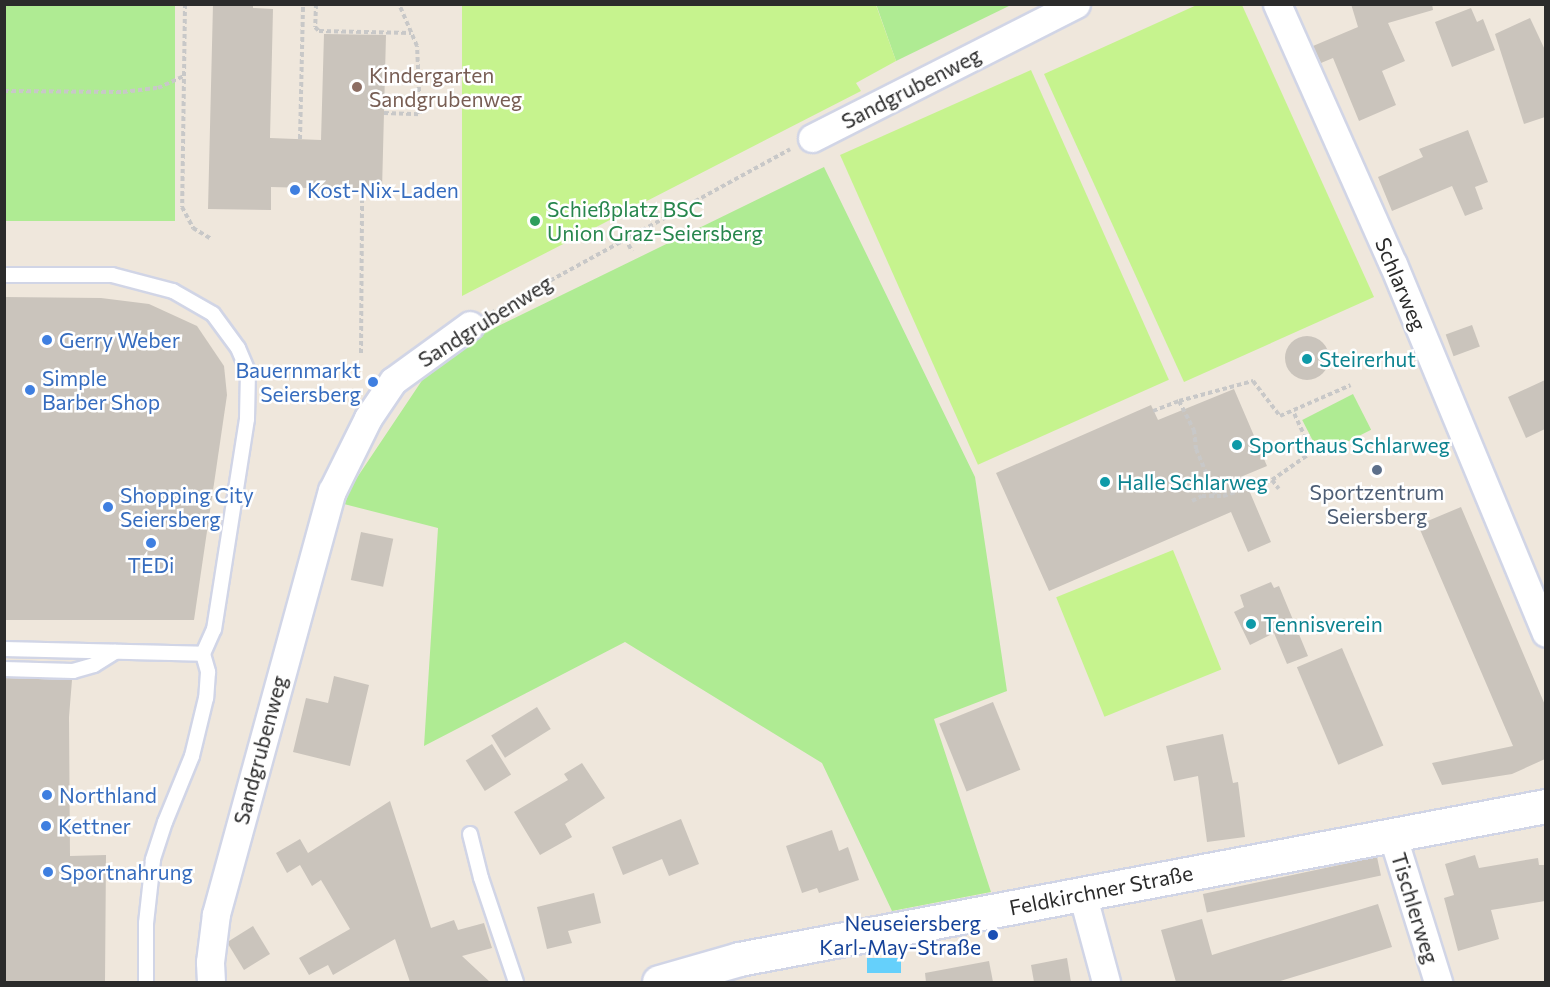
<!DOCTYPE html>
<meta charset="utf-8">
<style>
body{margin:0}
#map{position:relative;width:1550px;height:987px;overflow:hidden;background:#efe7dc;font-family:Commissioner,sans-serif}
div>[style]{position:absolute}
.green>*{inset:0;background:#afeb93;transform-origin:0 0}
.pitch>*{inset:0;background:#c6f38e;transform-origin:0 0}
.water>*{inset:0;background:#65d0fb;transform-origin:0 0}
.building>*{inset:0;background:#cac4bc;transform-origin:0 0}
.round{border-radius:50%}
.path>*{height:4px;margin-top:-2px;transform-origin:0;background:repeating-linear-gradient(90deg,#c8c8c8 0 4.5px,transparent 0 7.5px)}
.roads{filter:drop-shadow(2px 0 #d1d5e6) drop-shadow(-2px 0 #d1d5e6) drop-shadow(0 2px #d1d5e6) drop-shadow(0 -2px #d1d5e6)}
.lane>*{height:14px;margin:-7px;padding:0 7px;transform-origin:7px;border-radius:7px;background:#fff}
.street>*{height:27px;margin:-13.5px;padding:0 13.5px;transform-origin:13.5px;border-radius:13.5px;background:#fff}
.secondary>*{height:33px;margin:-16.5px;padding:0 16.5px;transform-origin:16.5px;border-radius:16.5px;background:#fff}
.dots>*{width:16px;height:16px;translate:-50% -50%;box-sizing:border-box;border:3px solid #fff;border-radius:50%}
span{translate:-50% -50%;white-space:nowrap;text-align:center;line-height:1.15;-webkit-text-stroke:5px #fff;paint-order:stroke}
.education-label{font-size:21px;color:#785e54}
.left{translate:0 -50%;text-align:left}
.street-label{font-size:21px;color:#2b2b2b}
.shop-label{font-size:21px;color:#366cbe}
.right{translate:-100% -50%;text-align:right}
.leisure-label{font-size:21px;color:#27864d}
.culture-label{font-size:21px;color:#0d838f}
.service-label{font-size:21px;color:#4e5e75}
.transit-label{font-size:21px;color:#164399}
.frame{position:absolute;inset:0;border:6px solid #2b2b2b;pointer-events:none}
</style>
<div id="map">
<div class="green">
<div style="clip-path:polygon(876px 4px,1011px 4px,1011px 5px,896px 61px)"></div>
<div style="left:4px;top:5px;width:171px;height:216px"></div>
<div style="clip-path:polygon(824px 167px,975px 477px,1007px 691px,934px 719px,991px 892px,892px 911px,822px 763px,625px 642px,424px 746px,438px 528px,340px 503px,439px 355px)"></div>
<div style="left:1353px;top:394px;width:40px;height:57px;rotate:63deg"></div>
</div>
<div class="pitch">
<div style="clip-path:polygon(1199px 4px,1242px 5px,1374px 297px,1184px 382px,1044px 74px)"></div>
<div style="clip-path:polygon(462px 5px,876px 5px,896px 61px,856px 83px,861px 91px,462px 296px)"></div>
<div style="left:1031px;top:70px;width:339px;height:209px;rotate:66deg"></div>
<div style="left:1173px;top:550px;width:129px;height:126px;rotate:68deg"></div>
</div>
<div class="water">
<div style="left:867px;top:958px;width:34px;height:15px"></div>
</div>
<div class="building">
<div style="clip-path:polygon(213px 4px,253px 4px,253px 8px,273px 9px,270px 138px,321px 140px,324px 34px,386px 35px,382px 190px,271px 187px,271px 210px,208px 209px)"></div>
<div style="clip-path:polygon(1351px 4px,1432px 4px,1433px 10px,1388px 23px,1405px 61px,1382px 71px,1396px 105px,1359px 121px,1333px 58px,1321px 63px,1313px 46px,1358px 27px)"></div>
<div style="clip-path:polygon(1471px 8px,1477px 22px,1483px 19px,1495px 50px,1452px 67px,1435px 22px)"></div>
<div style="clip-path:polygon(1530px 18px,1545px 50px,1545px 117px,1524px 124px,1495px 34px)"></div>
<div style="clip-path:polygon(1468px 130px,1488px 182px,1475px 187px,1483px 209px,1465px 216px,1452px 186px,1392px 211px,1378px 177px,1423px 157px,1419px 149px)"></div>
<div style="clip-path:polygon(4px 297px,101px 298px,149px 304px,197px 326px,224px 366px,227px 395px,194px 620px,4px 620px)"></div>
<div style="left:1472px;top:325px;width:23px;height:28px;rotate:70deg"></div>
<div class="round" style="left:1285px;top:336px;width:44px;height:44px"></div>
<div style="clip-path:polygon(1545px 380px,1545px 429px,1526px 438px,1508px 397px)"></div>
<div style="clip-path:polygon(1234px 389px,1267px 466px,1243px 476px,1271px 542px,1248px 552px,1231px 512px,1049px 591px,996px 473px,1151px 405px,1158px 420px)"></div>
<div style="clip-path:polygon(1461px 507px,1545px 705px,1545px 759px,1512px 774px,1442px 785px,1432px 763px,1513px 746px,1418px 525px)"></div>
<div style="left:361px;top:532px;width:33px;height:49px;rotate:12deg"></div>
<div style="clip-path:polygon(1271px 582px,1274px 588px,1279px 586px,1308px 656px,1287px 664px,1274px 633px,1250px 645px,1234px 612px,1244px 607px,1240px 595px)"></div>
<div style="left:1342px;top:648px;width:106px;height:49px;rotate:67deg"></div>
<div style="clip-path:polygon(334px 676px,369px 685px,350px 766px,293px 752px,306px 698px,328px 703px)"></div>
<div style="clip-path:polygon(4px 678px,72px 680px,69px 717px,70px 856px,106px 855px,105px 982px,4px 982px)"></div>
<div style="left:993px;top:702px;width:73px;height:58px;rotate:68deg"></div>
<div style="left:537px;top:707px;width:26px;height:54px;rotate:58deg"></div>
<div style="clip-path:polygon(1223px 734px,1233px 783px,1238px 782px,1245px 837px,1207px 842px,1198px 776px,1174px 781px,1166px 746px)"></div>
<div style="left:492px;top:744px;width:36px;height:31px;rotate:58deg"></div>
<div style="clip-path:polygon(582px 763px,605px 798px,565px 824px,572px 837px,540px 855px,514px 812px,568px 780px,564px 774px)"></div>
<div style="clip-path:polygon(390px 801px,431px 928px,454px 920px,458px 930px,484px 923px,492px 948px,462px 956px,490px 982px,410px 982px,395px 939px,333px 975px,328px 965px,309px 975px,299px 958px,350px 929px,321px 880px,312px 886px,300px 865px,287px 873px,276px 853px,300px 839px,308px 853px)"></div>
<div style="clip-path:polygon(681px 819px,699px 864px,669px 876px,662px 859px,623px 875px,612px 847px)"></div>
<div style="clip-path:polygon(832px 830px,839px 851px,848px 847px,859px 880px,819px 893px,817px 888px,802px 893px,786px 846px)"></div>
<div style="clip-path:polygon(1475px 855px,1479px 868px,1538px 858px,1539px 865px,1545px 865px,1545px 901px,1491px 910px,1499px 939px,1458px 951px,1444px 898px,1454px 895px,1445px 864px)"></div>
<div style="left:1377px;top:857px;width:19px;height:178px;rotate:78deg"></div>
<div style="clip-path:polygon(594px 893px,601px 923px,568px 931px,572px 943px,547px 949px,537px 907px)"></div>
<div style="clip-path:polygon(1378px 904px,1392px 947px,1277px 982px,1176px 982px,1161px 930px,1202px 919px,1212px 955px)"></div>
<div style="clip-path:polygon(253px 926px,270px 954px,244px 970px,228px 944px,229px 941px)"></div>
<div style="clip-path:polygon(1067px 958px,1071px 982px,1034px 982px,1031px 965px)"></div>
<div style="clip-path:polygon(989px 961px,993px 982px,926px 982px,925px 973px)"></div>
</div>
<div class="path">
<div style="left:185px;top:4px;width:203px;rotate:90.8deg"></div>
<div style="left:182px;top:207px;width:24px;rotate:62deg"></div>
<div style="left:193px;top:228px;width:21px;rotate:31deg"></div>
<div style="left:316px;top:4px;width:23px;rotate:92deg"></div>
<div style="left:315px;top:27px;width:6px;rotate:45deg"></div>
<div style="left:319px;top:31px;width:92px;rotate:1.2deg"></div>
<div style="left:4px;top:91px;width:119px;rotate:0.5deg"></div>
<div style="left:123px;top:92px;width:35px;rotate:-7deg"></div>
<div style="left:158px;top:88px;width:29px;rotate:-25deg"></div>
<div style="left:384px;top:113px;width:36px;rotate:2deg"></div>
<div style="left:420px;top:114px;width:68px;rotate:-92.5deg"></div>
<div style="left:417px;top:46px;width:46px;rotate:-113.2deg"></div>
<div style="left:300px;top:139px;width:135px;rotate:-88.7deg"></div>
<div style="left:625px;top:238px;width:15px;rotate:62deg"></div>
<div style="left:491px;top:313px;width:341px;rotate:-28.7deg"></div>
<div style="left:361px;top:353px;width:161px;rotate:-89.6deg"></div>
<div style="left:1179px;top:401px;width:77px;rotate:-15.1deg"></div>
<div style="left:1253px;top:381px;width:44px;rotate:52.4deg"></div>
<div style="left:1280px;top:416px;width:77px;rotate:-23.6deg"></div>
<div style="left:1153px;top:411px;width:28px;rotate:-21deg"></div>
<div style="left:1179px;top:401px;width:33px;rotate:63deg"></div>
<div style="left:1194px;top:430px;width:19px;rotate:84deg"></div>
<div style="left:1196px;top:449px;width:51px;rotate:66.9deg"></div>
<div style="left:1272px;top:480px;width:49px;rotate:-35deg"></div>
<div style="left:1312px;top:452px;width:45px;rotate:-114.9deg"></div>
<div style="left:1192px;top:501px;width:11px;rotate:-27deg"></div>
<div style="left:1202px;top:496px;width:21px"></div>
<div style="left:1223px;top:496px;width:52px;rotate:-18.1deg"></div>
<div style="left:1272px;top:480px;width:11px;rotate:52deg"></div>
</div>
<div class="roads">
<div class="lane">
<div style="left:4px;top:275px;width:108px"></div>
<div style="left:112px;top:275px;width:63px;rotate:14.7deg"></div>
<div style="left:173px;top:291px;width:46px;rotate:29.9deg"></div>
<div style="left:213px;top:314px;width:42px;rotate:53.7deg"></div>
<div style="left:238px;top:348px;width:25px;rotate:67deg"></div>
<div style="left:248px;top:371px;width:48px;rotate:91.2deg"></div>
<div style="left:247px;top:419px;width:213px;rotate:98.9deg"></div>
<div style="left:214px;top:629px;width:27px;rotate:114deg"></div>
<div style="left:203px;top:654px;width:19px;rotate:74deg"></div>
<div style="left:208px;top:672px;width:26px;rotate:94deg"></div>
<div style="left:206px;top:698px;width:60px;rotate:103.6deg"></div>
<div style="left:192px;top:756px;width:71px;rotate:112.2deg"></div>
<div style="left:165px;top:822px;width:40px;rotate:108deg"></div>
<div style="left:153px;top:860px;width:63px;rotate:96.3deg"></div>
<div style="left:146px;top:923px;width:59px;rotate:90deg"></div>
<div style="left:4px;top:649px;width:199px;rotate:1.4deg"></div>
<div style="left:4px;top:669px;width:69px;rotate:1.7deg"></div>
<div style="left:73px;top:671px;width:22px;rotate:-16deg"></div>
<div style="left:94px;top:665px;width:25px;rotate:-32deg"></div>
<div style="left:470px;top:834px;width:45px;rotate:76deg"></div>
<div style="left:481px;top:878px;width:110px;rotate:71.4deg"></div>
</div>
<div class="street">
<div style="left:1277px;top:4px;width:285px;rotate:66deg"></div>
<div style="left:1393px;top:264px;width:399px;rotate:67.5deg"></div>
<div style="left:812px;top:138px;width:296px;rotate:-26.9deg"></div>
<div style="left:1392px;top:834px;width:155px;rotate:72.7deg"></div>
<div style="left:1082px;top:893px;width:92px;rotate:74.9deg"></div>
<div style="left:211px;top:982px;width:20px;rotate:-93deg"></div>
<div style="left:210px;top:962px;width:48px;rotate:-82.9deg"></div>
<div style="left:216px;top:914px;width:439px;rotate:-74.7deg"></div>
<div style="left:332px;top:491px;width:81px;rotate:-63.7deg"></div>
<div style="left:368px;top:418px;width:45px;rotate:-56deg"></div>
<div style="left:393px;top:381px;width:95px;rotate:-36deg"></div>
</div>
<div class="secondary">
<div style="left:659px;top:982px;width:83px;rotate:-16deg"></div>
<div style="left:739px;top:959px;width:821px;rotate:-10.74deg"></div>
</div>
</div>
<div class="dots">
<div style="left:357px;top:87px;background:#8d6e63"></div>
<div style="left:295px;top:190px;background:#3f7fe0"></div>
<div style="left:535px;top:221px;background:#2e9e5b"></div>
<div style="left:47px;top:340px;background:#3f7fe0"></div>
<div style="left:1307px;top:359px;background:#0f9aa8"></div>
<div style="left:373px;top:382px;background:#3f7fe0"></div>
<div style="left:30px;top:390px;background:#3f7fe0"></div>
<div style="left:1237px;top:445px;background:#0f9aa8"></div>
<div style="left:1377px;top:470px;background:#5c6f8a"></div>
<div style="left:1105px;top:482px;background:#0f9aa8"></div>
<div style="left:108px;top:507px;background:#3f7fe0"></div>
<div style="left:151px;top:543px;background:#3f7fe0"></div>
<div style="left:1251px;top:624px;background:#0f9aa8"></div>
<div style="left:47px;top:795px;background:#3f7fe0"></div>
<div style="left:46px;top:826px;background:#3f7fe0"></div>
<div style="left:48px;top:872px;background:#3f7fe0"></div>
<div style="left:993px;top:935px;background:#1a4fb4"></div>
</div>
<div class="education-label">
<span class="left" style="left:369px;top:87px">Kindergarten<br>Sandgrubenweg</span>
</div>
<div class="street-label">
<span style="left:911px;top:88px;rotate:-27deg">Sandgrubenweg</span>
<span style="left:1401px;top:284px;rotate:67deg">Schlarweg</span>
<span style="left:485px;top:321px;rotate:-32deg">Sandgrubenweg</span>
<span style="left:260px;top:750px;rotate:-75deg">Sandgrubenweg</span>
<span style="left:1101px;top:890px;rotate:-11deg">Feldkirchner Straße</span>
<span style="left:1415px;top:908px;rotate:73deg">Tischlerweg</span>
</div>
<div class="shop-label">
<span class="left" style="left:307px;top:190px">Kost-Nix-Laden</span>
<span class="left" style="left:59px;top:340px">Gerry Weber</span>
<span class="right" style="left:361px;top:382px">Bauernmarkt<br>Seiersberg</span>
<span class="left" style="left:42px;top:390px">Simple<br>Barber Shop</span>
<span class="left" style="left:120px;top:507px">Shopping City<br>Seiersberg</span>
<span style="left:151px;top:565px">TEDi</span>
<span class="left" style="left:59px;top:795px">Northland</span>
<span class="left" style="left:58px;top:826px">Kettner</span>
<span class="left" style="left:60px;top:872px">Sportnahrung</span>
</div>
<div class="leisure-label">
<span class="left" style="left:547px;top:221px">Schießplatz BSC<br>Union Graz-Seiersberg</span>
</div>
<div class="culture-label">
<span class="left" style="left:1319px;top:359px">Steirerhut</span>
<span class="left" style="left:1249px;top:445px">Sporthaus Schlarweg</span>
<span class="left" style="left:1117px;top:482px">Halle Schlarweg</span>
<span class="left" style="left:1263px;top:624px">Tennisverein</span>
</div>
<div class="service-label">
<span style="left:1377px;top:504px">Sportzentrum<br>Seiersberg</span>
</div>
<div class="transit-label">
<span class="right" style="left:981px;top:935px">Neuseiersberg<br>Karl-May-Straße</span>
</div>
<div class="frame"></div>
</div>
